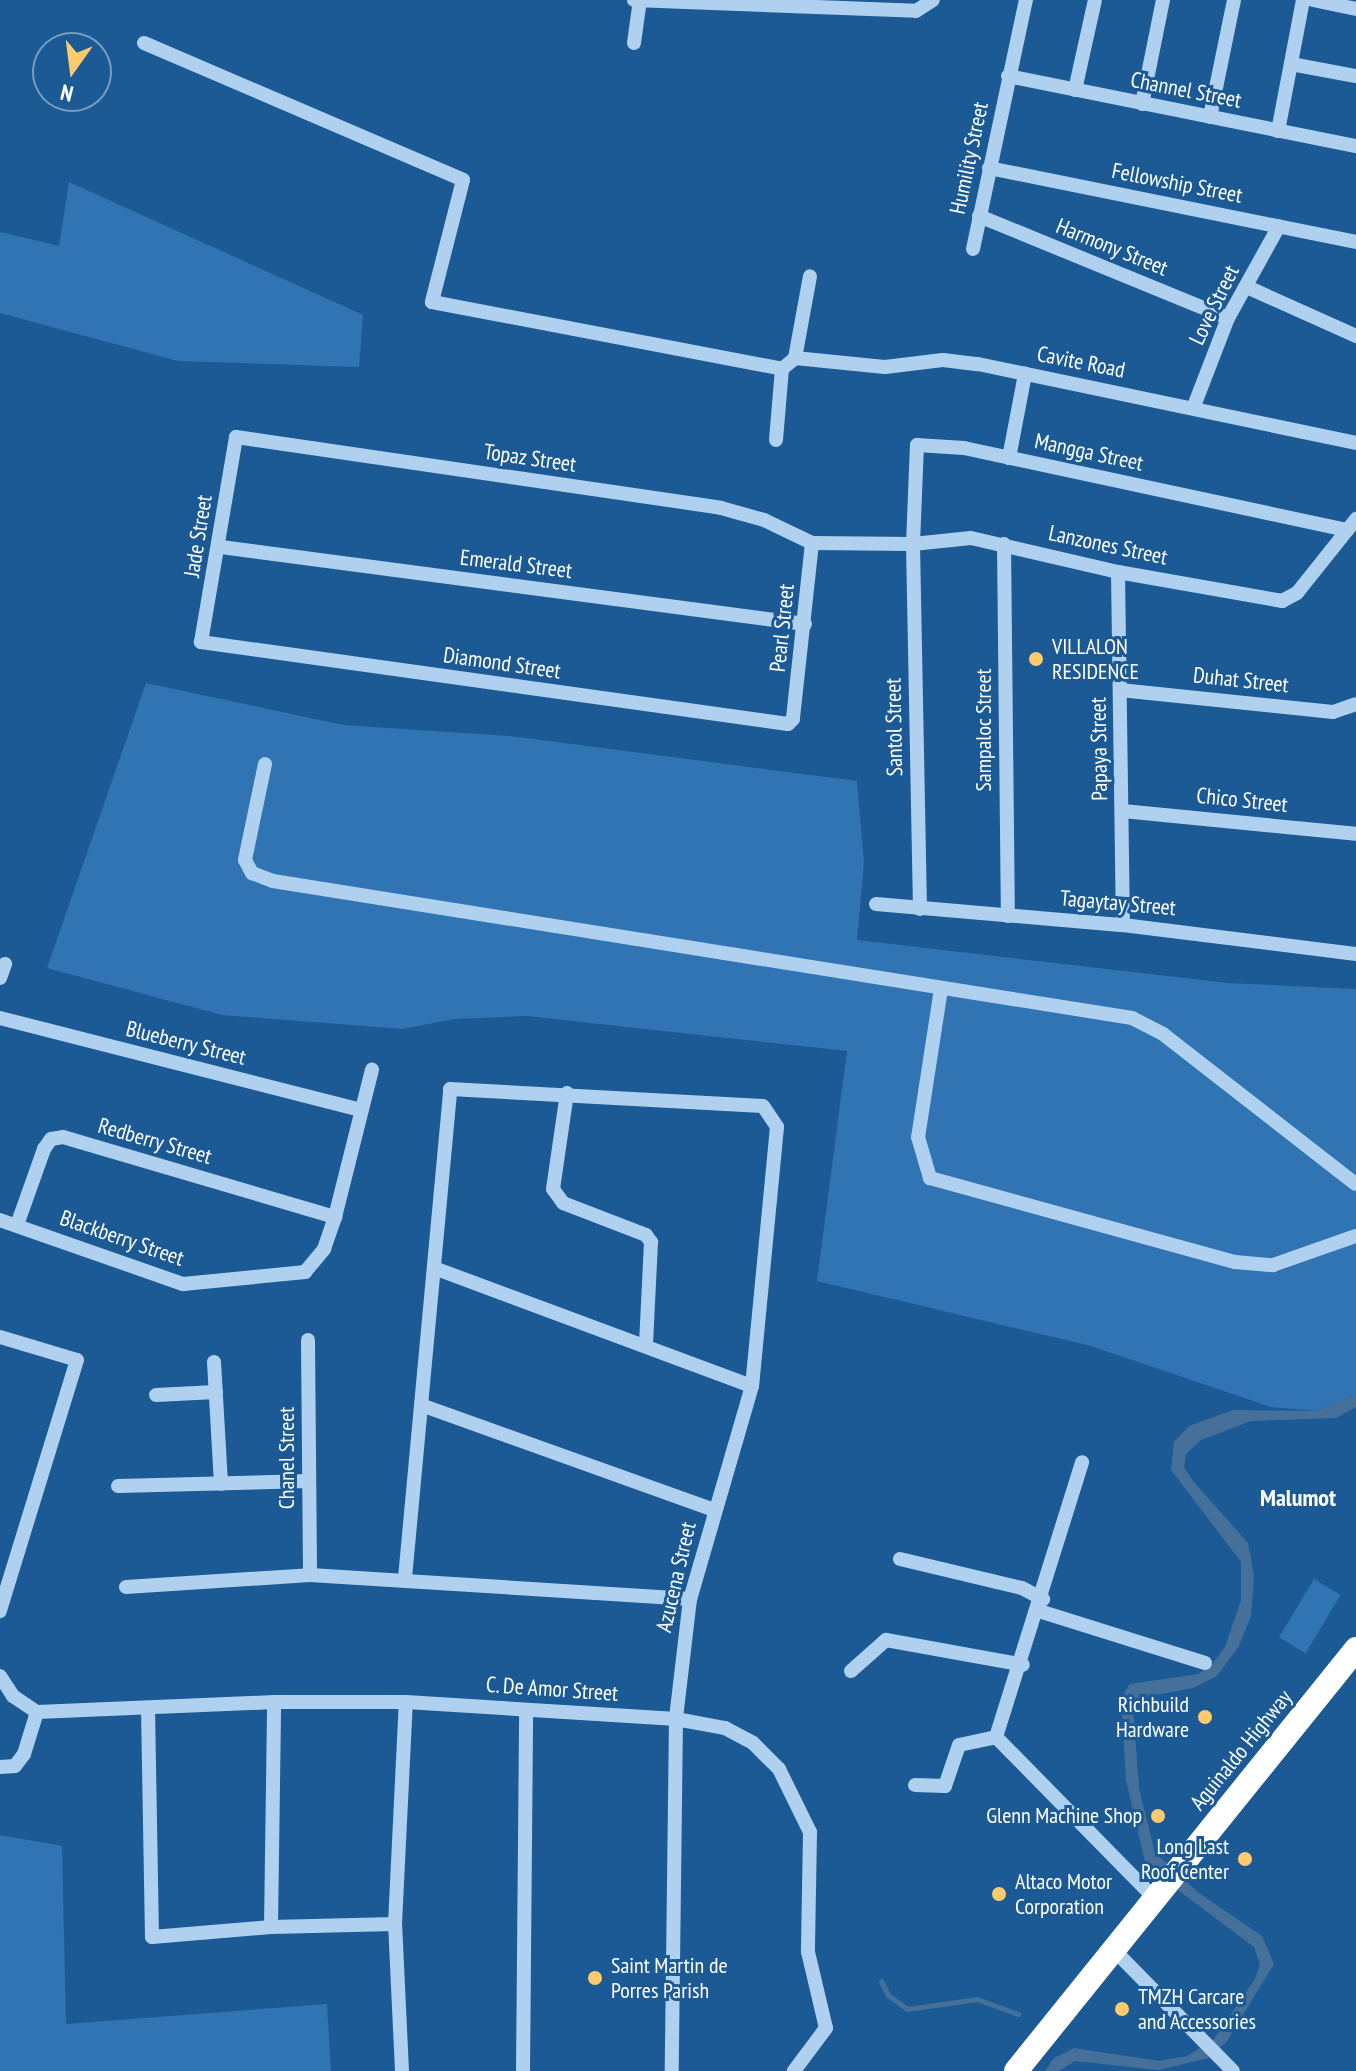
<!DOCTYPE html>
<style>
body{margin:0}
#map{position:relative;width:1356px;height:2071px;overflow:hidden;background:#1c5a95;font-family:"PT Sans Narrow",sans-serif}
div>[style]{position:absolute}
.green>*{inset:0;background:#3074b3;transform-origin:0 0}
.water>*{inset:0;background:#45709a}
.stream>*{height:5px;margin:-2.5px;padding:0 2.5px;transform-origin:2.5px;border-radius:2.5px;background:#45709a}
.minor>*{height:14px;margin:-7px;padding:0 7px;transform-origin:7px;border-radius:7px;background:#afd1ef}
.highway>*{height:24px;margin:-12px;padding:0 12px;transform-origin:12px;border-radius:12px;background:#fff}
.dots>*{width:22px;height:22px;translate:-50% -50%;box-sizing:border-box;border:4px solid #1c5a95;border-radius:50%}
span{translate:-50% -50%;white-space:nowrap;text-align:center;line-height:1.15;-webkit-text-stroke:6px #1c5a95;paint-order:stroke}
.street-label{font-size:22px;color:#fff}
.poi-label{font-size:22px;color:#fff}
.left{translate:0 -50%;text-align:left}
.right{translate:-100% -50%;text-align:right}
.neighbourhood-label{font-size:24px;color:#fff;font-weight:700}
.north{position:absolute;left:32px;top:32px;width:80px;height:80px;box-sizing:border-box;background:#1c5a95;border:2px solid #779cbf;border-radius:50%;rotate:194deg;font-size:22px;font-weight:700;line-height:32px;text-align:center;color:#fff}
.north::after{content:'';display:block;margin:auto;width:28px;height:36px;background:#ffca6d;clip-path:polygon(50% 0,100% 100%,50% 72%,0 100%)}
</style>
<div id="map">
<div class="green">
<div style="clip-path:polygon(69px 182px,363px 315px,359px 367px,178px 361px,0 313px,0 232px,59px 246px)"></div>
<div style="clip-path:polygon(146px 683px,343px 725px,510px 736px,857px 781px,864px 863px,857px 940px,1228px 983px,1356px 989px,1356px 1394px,1317px 1411px,1271px 1407px,1091px 1346px,817px 1281px,847px 1051px,527px 1016px,454px 1019px,403px 1029px,222px 1015px,47px 968px)"></div>
<div style="left:1314px;top:1579px;width:31px;height:68px;rotate:31deg"></div>
<div style="clip-path:polygon(0 1835px,62px 1846px,66px 2024px,327px 2004px,331px 2071px,0 2071px)"></div>
</div>
<div class="water">
<div style="clip-path:polygon(1356px 1394px,1356px 1407px,1336px 1418px,1251px 1421px,1201px 1440px,1186px 1454px,1184px 1467px,1193px 1481px,1248px 1543px,1254px 1576px,1251px 1616px,1239px 1646px,1217px 1676px,1193px 1688px,1140px 1698px,1133px 1705px,1139px 1788px,1155px 1853px,1199px 1893px,1262px 1936px,1274px 1964px,1227px 2041px,1209px 2058px,1158px 2070px,1075px 2061px,1059px 2071px,1045px 2071px,1054px 2058px,1074px 2048px,1159px 2061px,1187px 2056px,1214px 2039px,1255px 1979px,1260px 1965px,1254px 1947px,1146px 1866px,1126px 1780px,1121px 1698px,1130px 1684px,1198px 1674px,1211px 1666px,1225px 1647px,1241px 1600px,1241px 1562px,1171px 1470px,1174px 1442px,1189px 1426px,1233px 1410px,1317px 1411px)"></div>
</div>
<div class="stream">
<div style="left:881px;top:1981px;width:16px;rotate:63deg"></div>
<div style="left:888px;top:1995px;width:24px;rotate:36deg"></div>
<div style="left:907px;top:2009px;width:71px;rotate:-8.1deg"></div>
<div style="left:977px;top:1999px;width:44px;rotate:20.1deg"></div>
</div>
<div class="minor">
<div style="left:634px;top:0;width:282px;rotate:2.2deg"></div>
<div style="left:916px;top:11px;width:20px;rotate:-33deg"></div>
<div style="left:1313px;top:0;width:44px;rotate:11.8deg"></div>
<div style="left:144px;top:43px;width:347px;rotate:23.2deg"></div>
<div style="left:463px;top:180px;width:126px;rotate:104.3deg"></div>
<div style="left:432px;top:302px;width:356px;rotate:10.8deg"></div>
<div style="left:782px;top:369px;width:17px;rotate:-40deg"></div>
<div style="left:795px;top:358px;width:83px;rotate:-79.6deg"></div>
<div style="left:634px;top:43px;width:43px;rotate:-82.1deg"></div>
<div style="left:1291px;top:64px;width:66px;rotate:10.5deg"></div>
<div style="left:1008px;top:76px;width:355px;rotate:11.4deg"></div>
<div style="left:1075px;top:90px;width:92px;rotate:-77.5deg"></div>
<div style="left:1142px;top:104px;width:106px;rotate:-78.6deg"></div>
<div style="left:1210px;top:117px;width:119px;rotate:-78.4deg"></div>
<div style="left:1278px;top:131px;width:133px;rotate:-79.2deg"></div>
<div style="left:989px;top:168px;width:374px;rotate:11.4deg"></div>
<div style="left:979px;top:216px;width:269px;rotate:22.3deg"></div>
<div style="left:973px;top:249px;width:255px;rotate:-78deg"></div>
<div style="left:1247px;top:287px;width:120px;rotate:24.2deg"></div>
<div style="left:795px;top:358px;width:90px;rotate:5.7deg"></div>
<div style="left:885px;top:367px;width:58px;rotate:-6.9deg"></div>
<div style="left:943px;top:360px;width:35px;rotate:7deg"></div>
<div style="left:978px;top:364px;width:386px;rotate:11.8deg"></div>
<div style="left:1194px;top:406px;width:94px;rotate:-68.9deg"></div>
<div style="left:1228px;top:318px;width:105px;rotate:-61deg"></div>
<div style="left:776px;top:440px;width:71px;rotate:-85.2deg"></div>
<div style="left:1009px;top:458px;width:86px;rotate:-79.2deg"></div>
<div style="left:812px;top:543px;width:177px;rotate:96.2deg"></div>
<div style="left:793px;top:719px;width:7px;rotate:135deg"></div>
<div style="left:788px;top:724px;width:593px;rotate:-172.05deg"></div>
<div style="left:201px;top:642px;width:208px;rotate:-80.3deg"></div>
<div style="left:236px;top:437px;width:490px;rotate:8.3deg"></div>
<div style="left:721px;top:508px;width:45px;rotate:15.6deg"></div>
<div style="left:764px;top:520px;width:53px;rotate:25.6deg"></div>
<div style="left:812px;top:543px;width:101px;rotate:0.6deg"></div>
<div style="left:913px;top:544px;width:58px;rotate:-5.9deg"></div>
<div style="left:971px;top:538px;width:151px;rotate:13deg"></div>
<div style="left:1118px;top:572px;width:167px;rotate:10deg"></div>
<div style="left:1282px;top:601px;width:17px;rotate:-28deg"></div>
<div style="left:1297px;top:593px;width:95px;rotate:-51.4deg"></div>
<div style="left:1004px;top:544px;width:372px;rotate:89.4deg"></div>
<div style="left:221px;top:547px;width:589px;rotate:7.51deg"></div>
<div style="left:1118px;top:572px;width:353px;rotate:89.2deg"></div>
<div style="left:1120px;top:690px;width:214px;rotate:5.9deg"></div>
<div style="left:1333px;top:712px;width:24px;rotate:-19deg"></div>
<div style="left:265px;top:764px;width:98px;rotate:101.8deg"></div>
<div style="left:245px;top:860px;width:15px;rotate:62deg"></div>
<div style="left:252px;top:873px;width:22px;rotate:21deg"></div>
<div style="left:273px;top:881px;width:870px;rotate:9.06deg"></div>
<div style="left:1132px;top:1018px;width:35px;rotate:27deg"></div>
<div style="left:1163px;top:1034px;width:244px;rotate:37.9deg"></div>
<div style="left:1123px;top:811px;width:234px;rotate:5.6deg"></div>
<div style="left:876px;top:904px;width:248px;rotate:4.9deg"></div>
<div style="left:1123px;top:925px;width:235px;rotate:7.1deg"></div>
<div style="left:920px;top:909px;width:365px;rotate:-91.1deg"></div>
<div style="left:913px;top:544px;width:99px;rotate:-87.7deg"></div>
<div style="left:917px;top:445px;width:47px;rotate:3.7deg"></div>
<div style="left:964px;top:448px;width:392px;rotate:12.1deg"></div>
<div style="left:0;top:978px;width:15px;rotate:-70deg"></div>
<div style="left:941px;top:989px;width:150px;rotate:98.8deg"></div>
<div style="left:918px;top:1137px;width:43px;rotate:73.7deg"></div>
<div style="left:930px;top:1178px;width:316px;rotate:15.4deg"></div>
<div style="left:1235px;top:1262px;width:38px;rotate:5deg"></div>
<div style="left:1273px;top:1265px;width:88px;rotate:-19.3deg"></div>
<div style="left:0;top:1018px;width:373px;rotate:14.3deg"></div>
<div style="left:567px;top:1093px;width:97px;rotate:98.3deg"></div>
<div style="left:553px;top:1189px;width:17px;rotate:54deg"></div>
<div style="left:563px;top:1203px;width:89px;rotate:21.1deg"></div>
<div style="left:646px;top:1235px;width:9px;rotate:54deg"></div>
<div style="left:651px;top:1242px;width:103px;rotate:92.8deg"></div>
<div style="left:0;top:1220px;width:194px;rotate:19.3deg"></div>
<div style="left:183px;top:1284px;width:123px;rotate:-5.6deg"></div>
<div style="left:305px;top:1272px;width:30px;rotate:-50deg"></div>
<div style="left:324px;top:1249px;width:34px;rotate:-71deg"></div>
<div style="left:335px;top:1217px;width:152px;rotate:-75.9deg"></div>
<div style="left:17px;top:1225px;width:81px;rotate:-70.4deg"></div>
<div style="left:44px;top:1149px;width:12px;rotate:-55deg"></div>
<div style="left:51px;top:1139px;width:12px;rotate:-9deg"></div>
<div style="left:63px;top:1137px;width:284px;rotate:16.4deg"></div>
<div style="left:434px;top:1268px;width:339px;rotate:20.4deg"></div>
<div style="left:0;top:1337px;width:80px;rotate:16.6deg"></div>
<div style="left:77px;top:1360px;width:263px;rotate:107.1deg"></div>
<div style="left:308px;top:1340px;width:235px;rotate:89.5deg"></div>
<div style="left:214px;top:1362px;width:122px;rotate:86.7deg"></div>
<div style="left:156px;top:1395px;width:60px;rotate:-2.9deg"></div>
<div style="left:421px;top:1405px;width:311px;rotate:19.7deg"></div>
<div style="left:118px;top:1486px;width:191px;rotate:-1.5deg"></div>
<div style="left:900px;top:1559px;width:125px;rotate:13.4deg"></div>
<div style="left:1022px;top:1588px;width:24px;rotate:28deg"></div>
<div style="left:405px;top:1578px;width:491px;rotate:-84.7deg"></div>
<div style="left:450px;top:1089px;width:313px;rotate:3.1deg"></div>
<div style="left:763px;top:1106px;width:25px;rotate:56deg"></div>
<div style="left:777px;top:1127px;width:260px;rotate:95.5deg"></div>
<div style="left:752px;top:1386px;width:222px;rotate:106.2deg"></div>
<div style="left:690px;top:1599px;width:121px;rotate:96.7deg"></div>
<div style="left:676px;top:1719px;width:352px;rotate:90.7deg"></div>
<div style="left:126px;top:1587px;width:184px;rotate:-3.7deg"></div>
<div style="left:310px;top:1575px;width:381px;rotate:3.6deg"></div>
<div style="left:1039px;top:1611px;width:174px;rotate:17.4deg"></div>
<div style="left:851px;top:1671px;width:47px;rotate:-41.5deg"></div>
<div style="left:886px;top:1640px;width:139px;rotate:10.3deg"></div>
<div style="left:0;top:1676px;width:24px;rotate:57deg"></div>
<div style="left:13px;top:1696px;width:29px;rotate:34deg"></div>
<div style="left:37px;top:1712px;width:237px;rotate:-2.4deg"></div>
<div style="left:274px;top:1702px;width:132px"></div>
<div style="left:406px;top:1702px;width:271px;rotate:3.6deg"></div>
<div style="left:676px;top:1719px;width:50px;rotate:10.4deg"></div>
<div style="left:725px;top:1728px;width:32px;rotate:28deg"></div>
<div style="left:753px;top:1743px;width:37px;rotate:45deg"></div>
<div style="left:779px;top:1769px;width:70px;rotate:63.8deg"></div>
<div style="left:810px;top:1832px;width:120px;rotate:91deg"></div>
<div style="left:808px;top:1952px;width:78px;rotate:76.7deg"></div>
<div style="left:826px;top:2028px;width:54px;rotate:126.7deg"></div>
<div style="left:148px;top:1708px;width:229px;rotate:89deg"></div>
<div style="left:152px;top:1937px;width:119px;rotate:-4.8deg"></div>
<div style="left:271px;top:1927px;width:124px;rotate:-1.4deg"></div>
<div style="left:996px;top:1737px;width:288px;rotate:-72.6deg"></div>
<div style="left:0;top:1767px;width:15px;rotate:-4deg"></div>
<div style="left:15px;top:1766px;width:15px;rotate:-53deg"></div>
<div style="left:24px;top:1754px;width:44px;rotate:-72.8deg"></div>
<div style="left:915px;top:1785px;width:30px;rotate:2deg"></div>
<div style="left:945px;top:1786px;width:43px;rotate:-71.1deg"></div>
<div style="left:959px;top:1745px;width:38px;rotate:-12deg"></div>
<div style="left:996px;top:1737px;width:226px;rotate:45.5deg"></div>
<div style="left:271px;top:1927px;width:225px;rotate:-89.2deg"></div>
<div style="left:1113px;top:1949px;width:171px;rotate:45.5deg"></div>
<div style="left:402px;top:2071px;width:147px;rotate:-92.7deg"></div>
<div style="left:395px;top:1924px;width:222px;rotate:-87.2deg"></div>
<div style="left:523px;top:2071px;width:361px;rotate:-89.5deg"></div>
</div>
<div class="highway">
<div style="left:1016px;top:2071px;width:542px;rotate:-51.14deg"></div>
</div>
<div class="dots">
<div style="left:1036px;top:659px;background:#ffca6d"></div>
<div style="left:1205px;top:1717px;background:#ffca6d"></div>
<div style="left:1158px;top:1816px;background:#ffca6d"></div>
<div style="left:1245px;top:1859px;background:#ffca6d"></div>
<div style="left:999px;top:1894px;background:#ffca6d"></div>
<div style="left:595px;top:1978px;background:#ffca6d"></div>
<div style="left:1122px;top:2009px;background:#ffca6d"></div>
</div>
<div class="street-label">
<span style="left:1186px;top:90px;rotate:11deg">Channel Street</span>
<span style="left:969px;top:158px;rotate:-78deg">Humility Street</span>
<span style="left:1177px;top:183px;rotate:11deg">Fellowship Street</span>
<span style="left:1112px;top:247px;rotate:22deg">Harmony Street</span>
<span style="left:1214px;top:305px;rotate:-64deg">Love Street</span>
<span style="left:1081px;top:362px;rotate:11deg">Cavite Road</span>
<span style="left:1089px;top:452px;rotate:12deg">Mangga Street</span>
<span style="left:530px;top:458px;rotate:8deg">Topaz Street</span>
<span style="left:198px;top:536px;rotate:-81deg">Jade Street</span>
<span style="left:1108px;top:545px;rotate:12deg">Lanzones Street</span>
<span style="left:516px;top:564px;rotate:7deg">Emerald Street</span>
<span style="left:782px;top:628px;rotate:-84deg">Pearl Street</span>
<span style="left:502px;top:663px;rotate:8deg">Diamond Street</span>
<span style="left:1241px;top:680px;rotate:6deg">Duhat Street</span>
<span style="left:894px;top:727px;rotate:-91deg">Santol Street</span>
<span style="left:984px;top:730px;rotate:-90deg">Sampaloc Street</span>
<span style="left:1099px;top:749px;rotate:-91deg">Papaya Street</span>
<span style="left:1242px;top:800px;rotate:6deg">Chico Street</span>
<span style="left:1118px;top:903px;rotate:5deg">Tagaytay Street</span>
<span style="left:186px;top:1043px;rotate:14deg">Blueberry Street</span>
<span style="left:155px;top:1141px;rotate:16deg">Redberry Street</span>
<span style="left:122px;top:1238px;rotate:19deg">Blackberry Street</span>
<span style="left:287px;top:1458px;rotate:-90deg">Chanel Street</span>
<span style="left:676px;top:1577px;rotate:-77deg">Azucena Street</span>
<span style="left:552px;top:1689px;rotate:4deg">C. De Amor Street</span>
<span style="left:1241px;top:1750px;rotate:-51deg">Aguinaldo Highway</span>
</div>
<div class="poi-label">
<span class="left" style="left:1052px;top:659px">VILLALON<br>RESIDENCE</span>
<span class="right" style="left:1189px;top:1717px">Richbuild<br>Hardware</span>
<span class="right" style="left:1142px;top:1816px">Glenn Machine Shop</span>
<span class="right" style="left:1229px;top:1859px">Long Last<br>Roof Center</span>
<span class="left" style="left:1015px;top:1894px">Altaco Motor<br>Corporation</span>
<span class="left" style="left:611px;top:1978px">Saint Martin de<br>Porres Parish</span>
<span class="left" style="left:1138px;top:2009px">TMZH Carcare<br>and Accessories</span>
</div>
<div class="neighbourhood-label">
<span style="left:1298px;top:1498px">Malumot</span>
</div>
<div class="north">N</div>
</div>
